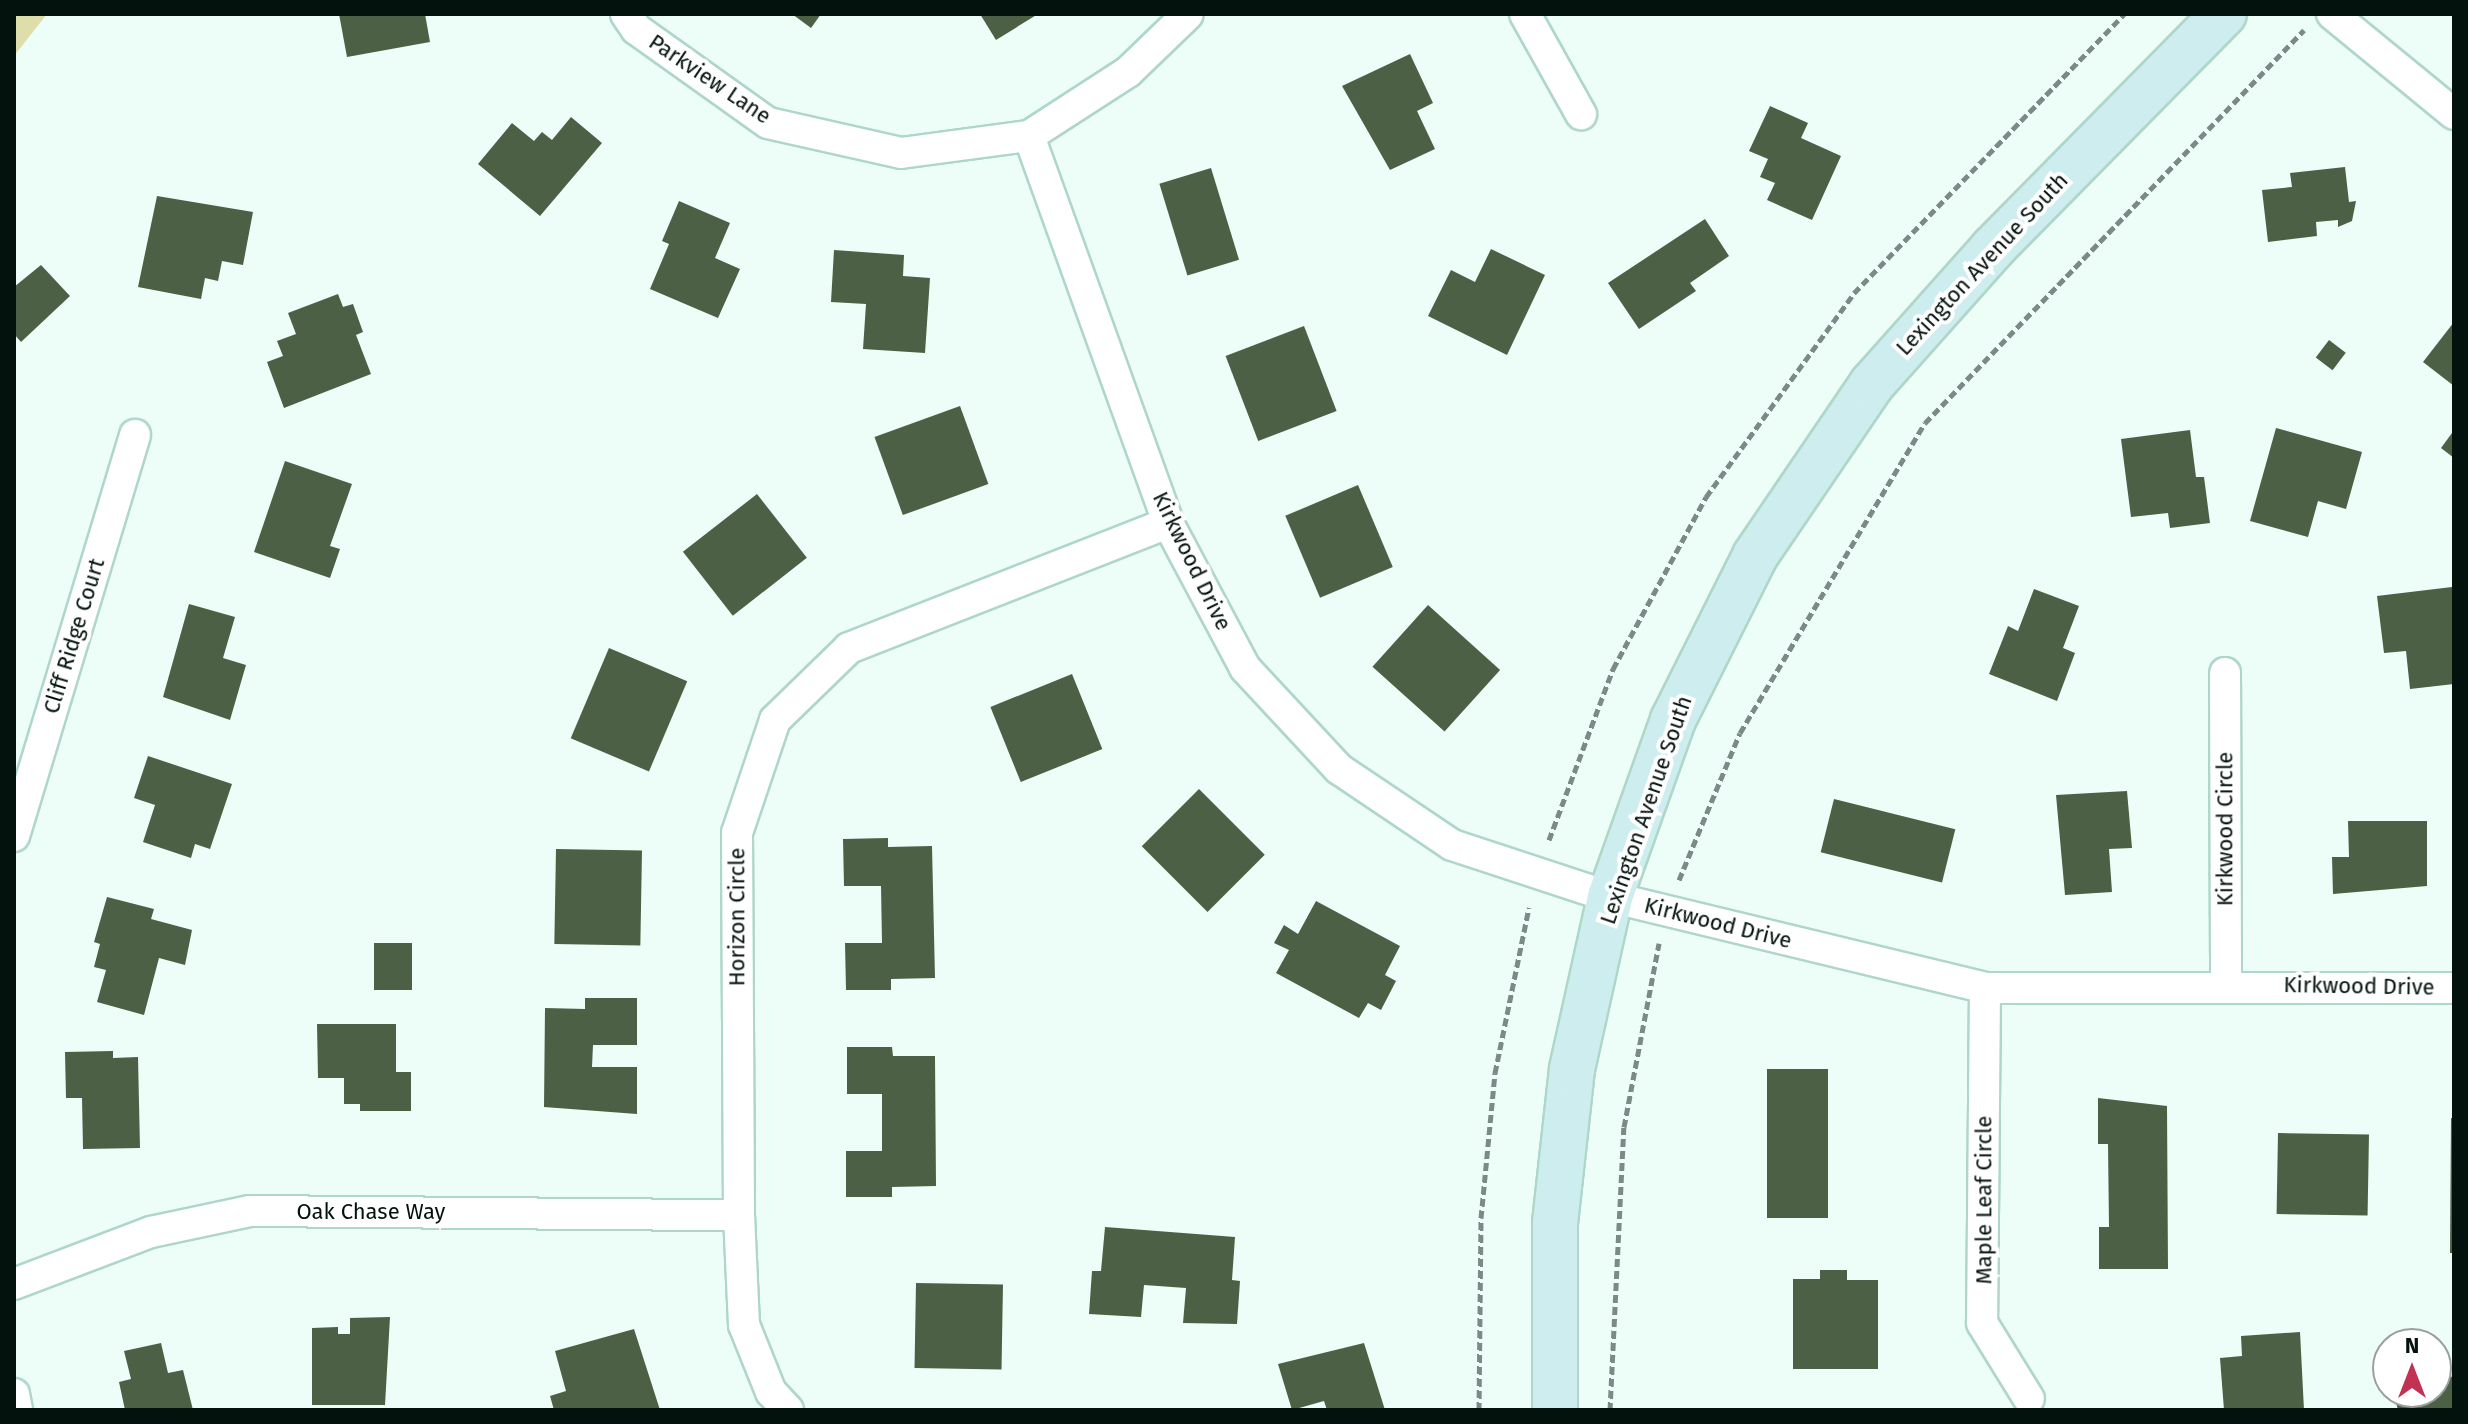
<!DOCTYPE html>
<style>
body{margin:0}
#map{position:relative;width:2468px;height:1424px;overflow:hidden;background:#edfdf7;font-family:"Fira Sans",sans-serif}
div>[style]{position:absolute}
.green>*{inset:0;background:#dedeab}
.building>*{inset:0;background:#4b6045;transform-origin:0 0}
.path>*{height:5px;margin-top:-2.5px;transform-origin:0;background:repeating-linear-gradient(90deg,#7b8a84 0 8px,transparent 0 12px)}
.roads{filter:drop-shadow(2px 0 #aed7c8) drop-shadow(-2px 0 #aed7c8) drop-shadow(0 2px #aed7c8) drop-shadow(0 -2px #aed7c8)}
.street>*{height:30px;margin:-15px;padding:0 15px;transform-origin:15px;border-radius:15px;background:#fff}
.secondary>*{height:44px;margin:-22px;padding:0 22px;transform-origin:22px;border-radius:22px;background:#ceedef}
span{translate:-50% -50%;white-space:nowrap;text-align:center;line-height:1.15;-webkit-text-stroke:8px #fff;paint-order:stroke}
.street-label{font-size:22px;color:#04120d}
.frame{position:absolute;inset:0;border:16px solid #04120d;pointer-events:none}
.north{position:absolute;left:2372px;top:1328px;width:80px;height:80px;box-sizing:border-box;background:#fff;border:2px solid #9ba09e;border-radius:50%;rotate:0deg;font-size:22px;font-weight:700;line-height:32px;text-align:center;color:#04120d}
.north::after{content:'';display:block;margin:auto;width:28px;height:36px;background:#c23253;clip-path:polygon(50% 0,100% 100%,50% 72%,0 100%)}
</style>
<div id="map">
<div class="green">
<div style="clip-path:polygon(14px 14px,47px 14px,14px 56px)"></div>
</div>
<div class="building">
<div style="clip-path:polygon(339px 14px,425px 14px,430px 42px,347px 57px)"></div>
<div style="clip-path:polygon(792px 14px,821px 14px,811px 28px)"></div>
<div style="clip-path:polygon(980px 14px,1038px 14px,996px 40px)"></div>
<div style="clip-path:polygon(1410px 54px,1433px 103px,1417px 111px,1435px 149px,1390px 170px,1342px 86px)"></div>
<div style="clip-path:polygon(1770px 106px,1808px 123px,1801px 138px,1841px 156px,1812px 220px,1767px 200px,1775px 183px,1760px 177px,1768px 159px,1749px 151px)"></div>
<div style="clip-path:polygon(571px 117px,602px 143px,540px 216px,478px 164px,512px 123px,534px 141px,542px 132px,552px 140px)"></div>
<div style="clip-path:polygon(2345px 167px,2349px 202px,2356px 201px,2352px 221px,2338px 227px,2338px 220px,2316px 222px,2317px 236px,2268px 242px,2262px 190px,2292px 187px,2290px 173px)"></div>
<div style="left:1211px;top:168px;width:96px;height:54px;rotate:73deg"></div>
<div style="clip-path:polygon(157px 196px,253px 212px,243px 265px,222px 261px,218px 281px,205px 278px,201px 299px,138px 287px)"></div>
<div style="clip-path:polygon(679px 201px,730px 223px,715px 258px,740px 269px,718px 318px,650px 289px,669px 244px,662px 241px)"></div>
<div style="clip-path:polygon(1705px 219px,1729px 256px,1690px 283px,1696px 291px,1639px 329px,1608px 283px)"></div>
<div style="clip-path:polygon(1491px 249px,1545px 275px,1507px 355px,1428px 316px,1451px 270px,1475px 282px)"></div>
<div style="clip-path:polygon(834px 250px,904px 255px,903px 276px,930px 278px,925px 353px,863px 349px,866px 304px,831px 302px)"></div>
<div style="clip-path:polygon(41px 265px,70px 296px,21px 342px,14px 334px,14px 287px)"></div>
<div style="clip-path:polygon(338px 294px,343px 307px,353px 304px,363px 332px,356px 335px,371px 374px,284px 408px,267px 362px,283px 356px,277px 341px,296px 334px,288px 313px)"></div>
<div style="clip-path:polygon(2454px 322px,2454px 386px,2423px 362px)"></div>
<div style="left:1304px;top:326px;width:91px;height:84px;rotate:69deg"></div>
<div style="left:2329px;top:340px;width:21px;height:22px;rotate:37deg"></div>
<div style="left:960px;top:406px;width:83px;height:91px;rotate:70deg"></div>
<div style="clip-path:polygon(2276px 428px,2362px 452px,2346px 509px,2318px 501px,2308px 537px,2250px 521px)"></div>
<div style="clip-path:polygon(2190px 430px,2196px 477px,2204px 477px,2210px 523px,2170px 528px,2168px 513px,2131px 517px,2121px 439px)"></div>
<div style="clip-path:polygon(2452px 433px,2454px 435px,2454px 458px,2441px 448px)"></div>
<div style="clip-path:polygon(285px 461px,352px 484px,330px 546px,340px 549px,330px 578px,254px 552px)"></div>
<div style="left:1358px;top:485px;width:89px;height:79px;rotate:67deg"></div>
<div style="left:757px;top:494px;width:81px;height:94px;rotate:52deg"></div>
<div style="clip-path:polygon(2452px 587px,2454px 684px,2410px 689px,2406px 651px,2384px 653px,2377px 596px)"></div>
<div style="clip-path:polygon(2034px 589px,2079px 606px,2063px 648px,2075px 653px,2057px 701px,1989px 674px,2008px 626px,2018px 631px)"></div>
<div style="clip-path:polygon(189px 604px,235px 617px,223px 658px,246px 665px,230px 720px,163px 697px)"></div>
<div style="left:1428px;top:605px;width:97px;height:83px;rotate:42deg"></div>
<div style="left:609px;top:648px;width:85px;height:98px;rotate:23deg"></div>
<div style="left:1072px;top:674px;width:81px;height:88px;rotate:68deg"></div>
<div style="clip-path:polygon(148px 756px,232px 784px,210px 849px,195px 844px,191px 858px,143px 842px,155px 805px,134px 798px)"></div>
<div style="left:1199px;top:789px;width:93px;height:81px;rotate:45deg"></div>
<div style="clip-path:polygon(2127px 791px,2132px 848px,2109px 849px,2112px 892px,2065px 895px,2056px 795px)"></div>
<div style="left:1834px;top:799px;width:125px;height:55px;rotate:14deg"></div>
<div style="clip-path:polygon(2348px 821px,2427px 821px,2427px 886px,2333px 894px,2332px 857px,2349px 857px)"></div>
<div style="clip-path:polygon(888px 838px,888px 847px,932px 846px,935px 978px,891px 979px,891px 990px,846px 990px,845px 943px,882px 943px,881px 886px,844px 886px,843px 839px)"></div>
<div style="left:556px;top:849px;width:86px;height:95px;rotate:1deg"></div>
<div style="clip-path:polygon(107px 897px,154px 909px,151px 919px,192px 930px,185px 965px,159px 958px,144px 1015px,97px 1002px,106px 970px,94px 967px,100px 944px,94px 942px)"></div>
<div style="clip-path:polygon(1316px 901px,1400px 946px,1385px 975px,1396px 981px,1381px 1010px,1368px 1003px,1359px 1018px,1276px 973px,1289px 950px,1274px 943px,1284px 925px,1298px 934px)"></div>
<div style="left:374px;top:943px;width:38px;height:47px"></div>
<div style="clip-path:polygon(585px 998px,637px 998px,637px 1045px,593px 1045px,592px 1067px,637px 1067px,637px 1114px,544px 1107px,545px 1008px,585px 1009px)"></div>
<div style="clip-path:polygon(317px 1024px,396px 1024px,396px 1072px,411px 1072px,411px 1111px,360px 1111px,360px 1104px,344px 1104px,344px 1078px,318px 1078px)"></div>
<div style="clip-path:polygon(847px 1047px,892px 1047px,893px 1056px,935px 1056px,936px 1186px,892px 1187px,892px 1197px,846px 1197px,846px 1151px,882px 1151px,882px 1094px,847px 1094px)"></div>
<div style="clip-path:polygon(113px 1051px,113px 1058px,138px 1057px,140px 1148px,83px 1149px,82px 1098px,66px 1098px,65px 1052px)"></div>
<div style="left:1828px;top:1069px;width:149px;height:61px;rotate:90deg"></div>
<div style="clip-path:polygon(2098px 1098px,2167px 1106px,2168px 1269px,2099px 1269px,2099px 1227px,2109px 1227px,2108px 1144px,2098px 1144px)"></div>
<div style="clip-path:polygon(2451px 1118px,2454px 1118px,2454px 1253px,2450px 1253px)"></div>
<div style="left:2278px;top:1133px;width:91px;height:81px;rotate:1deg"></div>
<div style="clip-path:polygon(1105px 1227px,1235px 1237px,1232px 1280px,1240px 1281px,1237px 1324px,1183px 1323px,1186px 1288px,1144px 1285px,1141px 1317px,1089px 1314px,1092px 1271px,1101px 1271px)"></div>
<div style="clip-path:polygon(1820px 1270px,1847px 1270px,1847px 1280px,1878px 1280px,1878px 1369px,1793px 1369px,1793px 1279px,1820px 1279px)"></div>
<div style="left:916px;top:1283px;width:87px;height:85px;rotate:1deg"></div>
<div style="clip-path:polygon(390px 1317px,385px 1405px,312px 1405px,312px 1328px,338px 1327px,338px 1334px,350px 1334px,350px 1318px)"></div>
<div style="clip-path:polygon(634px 1329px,660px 1410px,554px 1410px,550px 1396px,566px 1391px,555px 1351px)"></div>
<div style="clip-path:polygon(2300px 1332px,2304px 1410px,2224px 1410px,2220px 1358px,2242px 1356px,2241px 1336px)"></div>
<div style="clip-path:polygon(161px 1343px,168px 1373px,183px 1370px,193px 1410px,125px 1410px,119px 1382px,131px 1379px,124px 1351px)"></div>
<div style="clip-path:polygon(1364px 1343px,1385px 1410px,1327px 1410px,1324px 1401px,1292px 1410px,1278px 1364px)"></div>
<div style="clip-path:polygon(2454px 1376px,2454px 1410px,2398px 1410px,2393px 1392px,2436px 1392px,2436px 1381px)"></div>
</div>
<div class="path">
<div style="left:1549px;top:840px;width:183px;rotate:-69.5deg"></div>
<div style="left:1613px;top:669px;width:196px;rotate:-61.6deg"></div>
<div style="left:1706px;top:497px;width:252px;rotate:-54deg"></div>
<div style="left:1854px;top:293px;width:388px;rotate:-45.9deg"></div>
<div style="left:1679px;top:880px;width:159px;rotate:-67.5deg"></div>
<div style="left:1740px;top:733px;width:361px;rotate:-59.2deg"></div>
<div style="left:1925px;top:423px;width:546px;rotate:-46.04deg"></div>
<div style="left:1479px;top:1410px;width:192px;rotate:-89.4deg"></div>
<div style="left:1481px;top:1218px;width:146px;rotate:-84.5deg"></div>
<div style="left:1495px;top:1073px;width:169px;rotate:-78.4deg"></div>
<div style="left:1610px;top:1410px;width:283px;rotate:-87.2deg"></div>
<div style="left:1624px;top:1127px;width:187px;rotate:-79.2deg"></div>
</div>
<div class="roads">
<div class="street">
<div style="left:626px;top:14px;width:18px;rotate:56deg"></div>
<div style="left:636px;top:29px;width:162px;rotate:35.5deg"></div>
<div style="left:768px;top:123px;width:136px;rotate:12.7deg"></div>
<div style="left:901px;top:153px;width:129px;rotate:-7.6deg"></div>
<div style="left:1029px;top:136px;width:118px;rotate:-32.9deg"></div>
<div style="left:1128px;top:72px;width:83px;rotate:-44deg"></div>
<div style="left:1525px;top:14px;width:115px;rotate:60.8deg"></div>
<div style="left:2332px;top:14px;width:158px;rotate:39.3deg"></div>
<div style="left:1029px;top:136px;width:411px;rotate:70.2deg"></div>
<div style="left:1168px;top:523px;width:164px;rotate:62deg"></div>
<div style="left:1245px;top:668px;width:138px;rotate:47.1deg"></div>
<div style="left:1339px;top:769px;width:136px;rotate:33.9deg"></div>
<div style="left:1452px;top:845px;width:166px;rotate:18.2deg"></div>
<div style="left:1610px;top:897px;width:386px;rotate:13.6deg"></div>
<div style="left:1985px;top:988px;width:469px"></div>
<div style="left:2225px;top:673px;width:312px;rotate:89.8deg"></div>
<div style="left:14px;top:836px;width:419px;rotate:-73.2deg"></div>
<div style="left:1985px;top:988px;width:335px;rotate:90.5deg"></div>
<div style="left:1982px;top:1323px;width:89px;rotate:58.3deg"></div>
<div style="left:14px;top:1284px;width:147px;rotate:-20.8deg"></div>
<div style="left:151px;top:1232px;width:101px;rotate:-12deg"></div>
<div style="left:250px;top:1211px;width:489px;rotate:0.5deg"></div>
<div style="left:14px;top:1394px;width:16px;rotate:79deg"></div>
<div style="left:788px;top:1410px;width:25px;rotate:-133deg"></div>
<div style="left:771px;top:1392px;width:72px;rotate:-111.9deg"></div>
<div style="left:744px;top:1325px;width:110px;rotate:-92.6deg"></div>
<div style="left:739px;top:1215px;width:382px;rotate:-90.3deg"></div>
<div style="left:737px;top:833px;width:119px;rotate:-71.4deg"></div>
<div style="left:775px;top:720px;width:103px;rotate:-44.2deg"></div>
<div style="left:849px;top:648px;width:343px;rotate:-21.4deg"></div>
</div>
<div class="secondary">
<div style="left:1555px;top:1410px;width:187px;rotate:-90deg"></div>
<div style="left:1555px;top:1223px;width:155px;rotate:-83.7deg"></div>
<div style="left:1572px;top:1069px;width:176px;rotate:-77.5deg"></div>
<div style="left:1610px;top:897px;width:188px;rotate:-70.4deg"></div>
<div style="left:1673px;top:720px;width:183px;rotate:-63.4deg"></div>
<div style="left:1755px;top:556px;width:208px;rotate:-55.8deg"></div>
<div style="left:1872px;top:384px;width:182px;rotate:-48.3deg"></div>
<div style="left:1993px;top:248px;width:329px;rotate:-45.4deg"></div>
</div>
</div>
<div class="street-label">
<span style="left:710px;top:79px;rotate:34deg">Parkview Lane</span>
<span style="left:1982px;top:264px;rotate:-47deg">Lexington Avenue South</span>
<span style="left:1192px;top:561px;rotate:64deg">Kirkwood Drive</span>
<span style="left:74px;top:636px;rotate:-73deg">Cliff Ridge Court</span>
<span style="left:1646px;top:810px;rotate:-71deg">Lexington Avenue South</span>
<span style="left:2225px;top:829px;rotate:-90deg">Kirkwood Circle</span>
<span style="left:737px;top:917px;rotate:-90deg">Horizon Circle</span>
<span style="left:1718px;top:923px;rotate:14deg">Kirkwood Drive</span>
<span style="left:2359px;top:986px;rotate:1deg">Kirkwood Drive</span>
<span style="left:1984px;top:1200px;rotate:-90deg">Maple Leaf Circle</span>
<span style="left:371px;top:1212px">Oak Chase Way</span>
</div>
<div class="frame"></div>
<div class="north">N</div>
</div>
